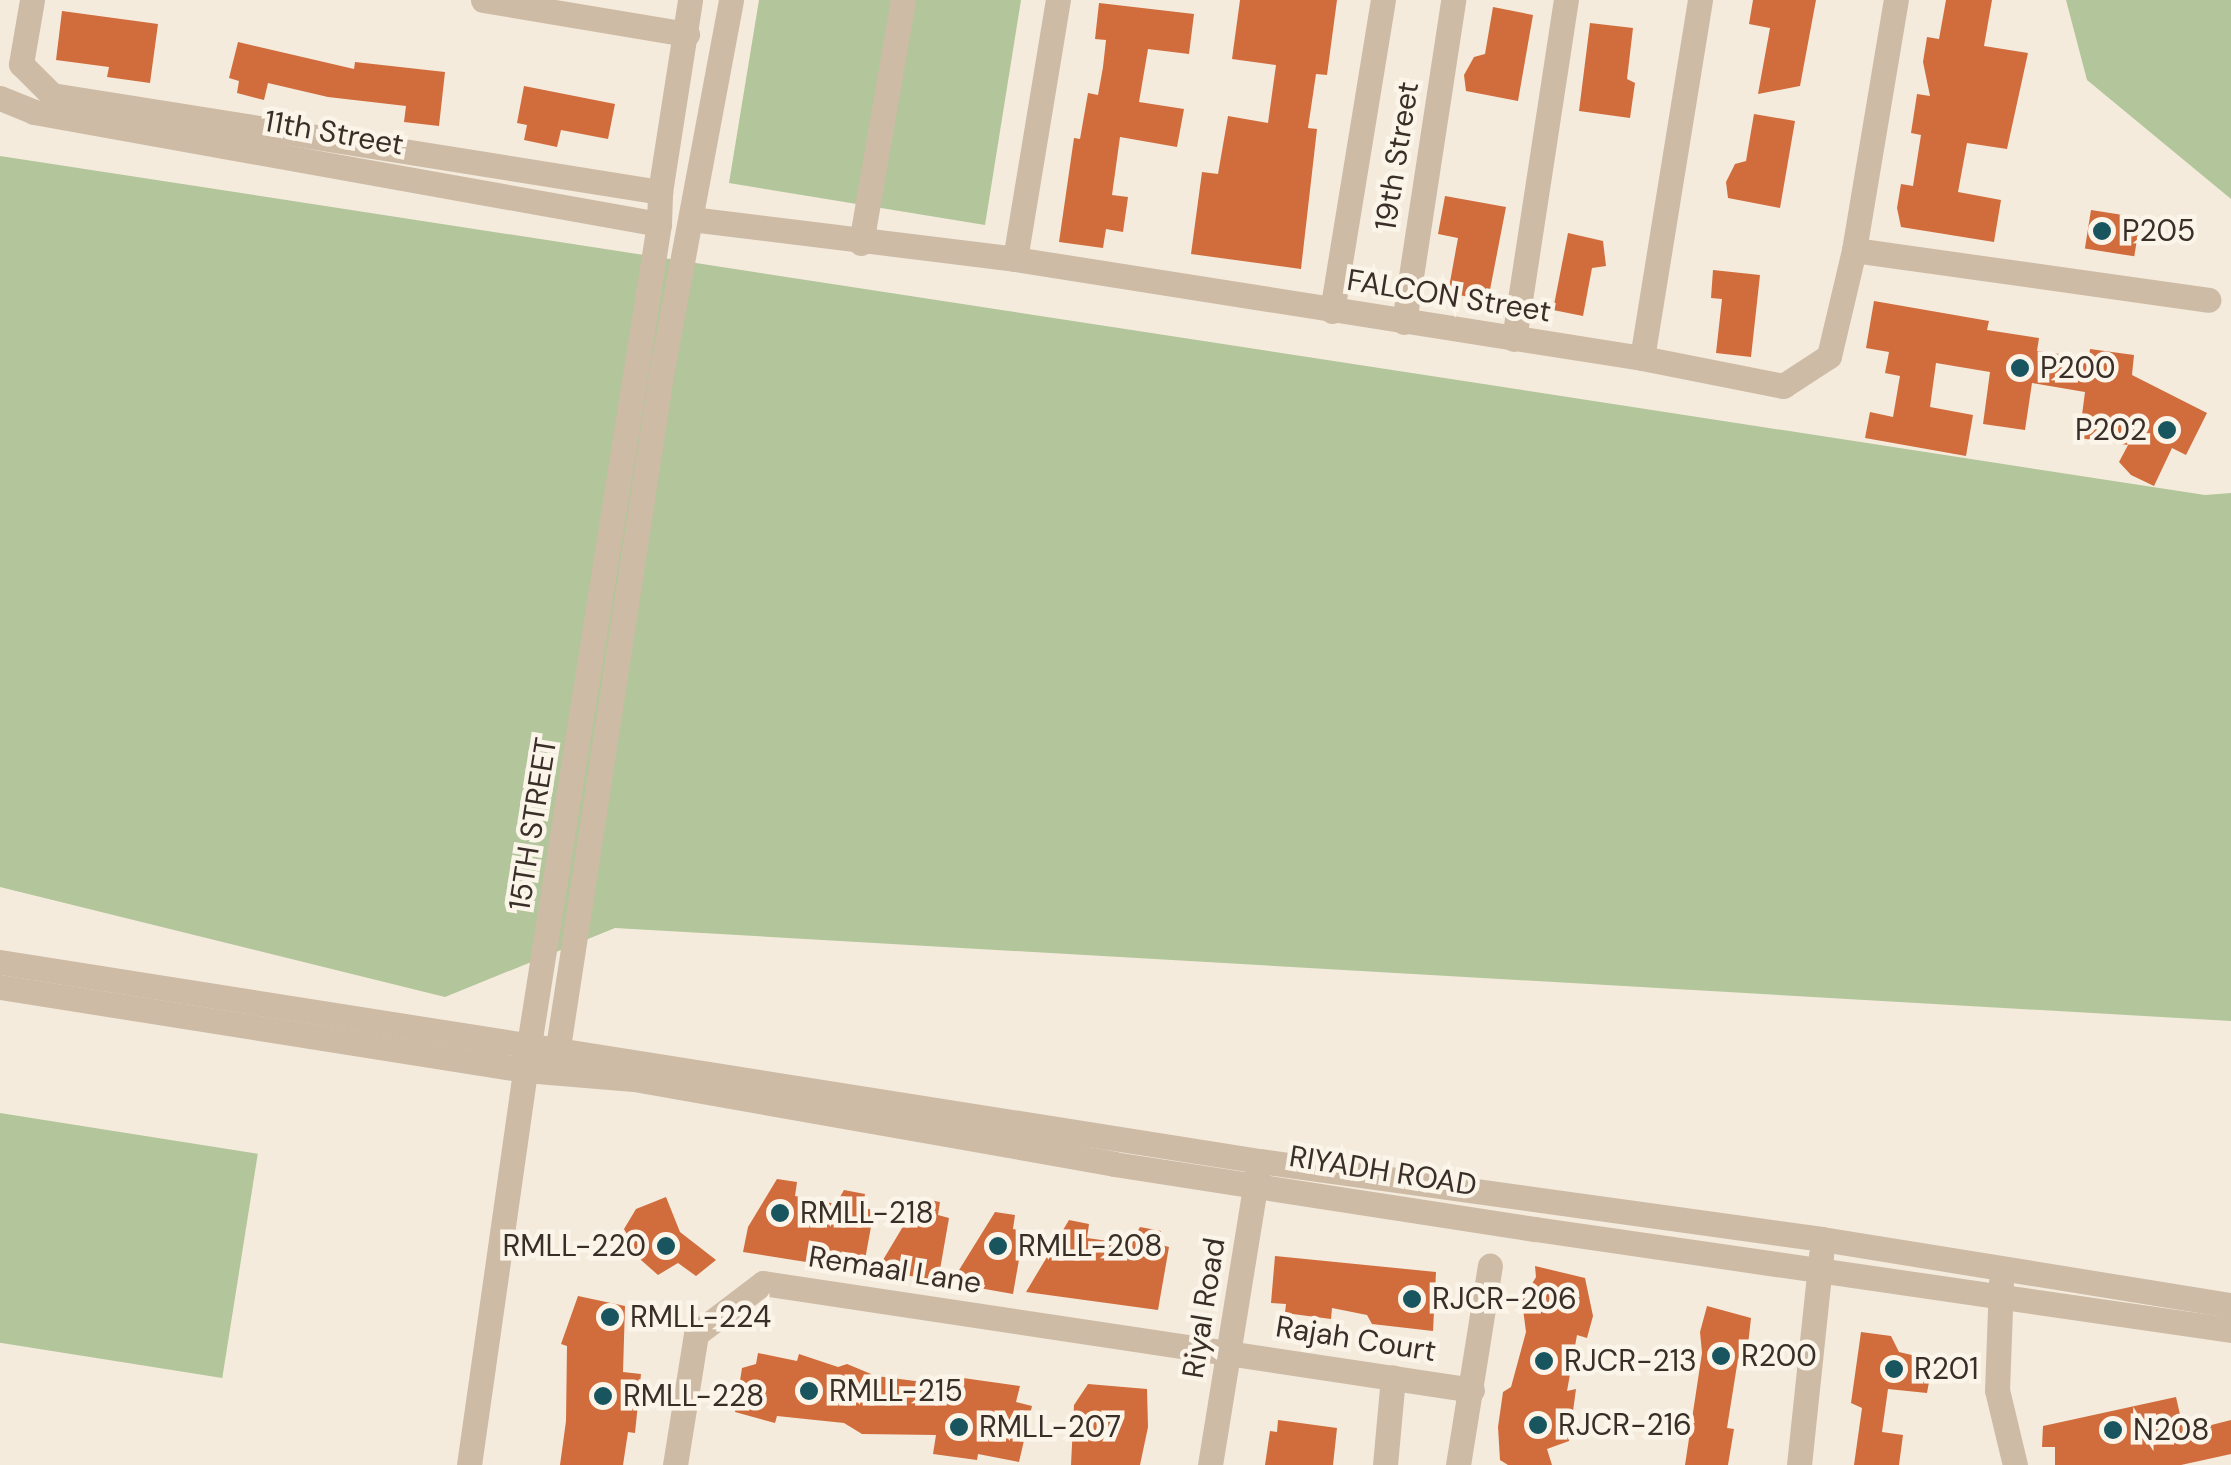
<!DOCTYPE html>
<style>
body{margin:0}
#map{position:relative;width:2231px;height:1465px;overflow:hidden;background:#f4ebdc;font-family:"DM Sans",sans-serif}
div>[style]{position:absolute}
.green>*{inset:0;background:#b3c59a;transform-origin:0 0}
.building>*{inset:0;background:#d16c3d;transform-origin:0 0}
.minor>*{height:25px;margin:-12.5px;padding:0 12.5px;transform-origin:12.5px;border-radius:12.5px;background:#cebba6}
.dots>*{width:28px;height:28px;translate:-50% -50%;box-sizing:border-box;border:5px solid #fbf4e9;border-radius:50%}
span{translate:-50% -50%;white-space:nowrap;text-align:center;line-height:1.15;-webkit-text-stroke:9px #fbf4e9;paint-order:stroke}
.street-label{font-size:30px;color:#392f28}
.poi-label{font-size:30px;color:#392f28}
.left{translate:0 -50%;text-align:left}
.right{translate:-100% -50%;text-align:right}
</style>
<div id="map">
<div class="green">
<div style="clip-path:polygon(759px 0,1021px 0,985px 225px,729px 183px)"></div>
<div style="clip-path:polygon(2066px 0,2231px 0,2231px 199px,2087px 80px)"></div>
<div style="clip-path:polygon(0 156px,2205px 495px,2231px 493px,2231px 1021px,615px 928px,445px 997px,0 887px)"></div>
<div style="left:0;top:1113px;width:261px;height:227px;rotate:9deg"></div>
</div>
<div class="building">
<div style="clip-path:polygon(1240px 0,1337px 0,1327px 75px,1316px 74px,1308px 128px,1317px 129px,1301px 269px,1191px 254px,1202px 172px,1218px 174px,1228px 116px,1268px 123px,1276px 65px,1232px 59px)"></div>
<div style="clip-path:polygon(1753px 0,1816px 0,1800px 86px,1758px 94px,1770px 28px,1749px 24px)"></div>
<div style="clip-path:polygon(1946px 0,1992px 0,1984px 46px,2028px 53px,2007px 149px,1967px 143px,1958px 192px,2001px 200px,1994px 242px,1901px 227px,1897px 208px,1901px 184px,1913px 186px,1921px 135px,1911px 133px,1917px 94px,1930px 96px,1923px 62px,1927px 37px,1939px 39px)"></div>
<div style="clip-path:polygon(1099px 3px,1194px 14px,1189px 54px,1148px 49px,1139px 102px,1184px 109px,1177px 147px,1120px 137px,1112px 195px,1128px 197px,1123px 232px,1106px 229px,1103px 248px,1059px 242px,1074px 138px,1080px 139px,1088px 93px,1098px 95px,1103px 67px,1106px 40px,1095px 39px)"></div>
<div style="clip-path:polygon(1493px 7px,1533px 15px,1518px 101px,1466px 91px,1464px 75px,1474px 57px,1485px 54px)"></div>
<div style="clip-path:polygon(62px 11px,158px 24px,150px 83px,107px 77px,109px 67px,56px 60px)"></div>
<div style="clip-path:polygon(1590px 23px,1633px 28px,1627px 79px,1635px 83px,1630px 118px,1579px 111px)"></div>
<div style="clip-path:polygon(238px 42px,354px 69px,355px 62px,445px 72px,439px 126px,404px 122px,406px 106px,328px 97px,268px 83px,264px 100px,237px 93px,239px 81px,229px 78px)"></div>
<div style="clip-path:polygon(524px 86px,615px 104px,608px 139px,561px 130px,557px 147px,524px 140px,527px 125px,517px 123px)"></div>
<div style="clip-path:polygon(1754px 114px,1795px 121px,1780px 208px,1728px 198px,1726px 182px,1735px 164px,1746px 161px)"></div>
<div style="clip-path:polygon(1445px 196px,1506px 207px,1489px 295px,1475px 298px,1448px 293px,1458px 238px,1438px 234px)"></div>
<div style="left:2091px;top:210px;width:50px;height:39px;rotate:9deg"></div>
<div style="clip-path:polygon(1568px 233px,1603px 241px,1606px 266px,1592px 268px,1583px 316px,1553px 310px)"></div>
<div style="clip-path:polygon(1713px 270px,1760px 275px,1751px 357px,1716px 353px,1722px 299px,1711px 298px)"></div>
<div style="clip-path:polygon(1874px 301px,1989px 321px,1987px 330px,2039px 338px,2037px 351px,2089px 358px,2090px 349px,2134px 355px,2132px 375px,2207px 413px,2186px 455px,2172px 448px,2154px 486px,2131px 475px,2119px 462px,2128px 445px,2079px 438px,2085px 392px,2032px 383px,2025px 430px,1983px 424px,1990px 372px,1936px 363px,1930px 407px,1973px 415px,1966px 456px,1865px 438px,1870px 412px,1893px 417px,1900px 376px,1885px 373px,1889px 352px,1866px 348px)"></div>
<div style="clip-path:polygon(777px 1179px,797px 1182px,795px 1196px,836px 1204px,844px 1190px,865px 1194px,863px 1208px,874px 1210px,863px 1271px,743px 1252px,748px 1227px)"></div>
<div style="clip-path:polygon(666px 1197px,680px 1232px,716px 1260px,696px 1276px,678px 1263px,658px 1275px,641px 1260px,624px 1229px,636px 1209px)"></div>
<div style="clip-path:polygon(920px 1198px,940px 1202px,938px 1215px,949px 1218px,938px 1281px,877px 1270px)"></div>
<div style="clip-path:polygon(995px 1212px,1015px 1215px,1013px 1229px,1024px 1231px,1013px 1294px,951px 1283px)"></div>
<div style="clip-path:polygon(1069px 1220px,1089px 1224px,1087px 1238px,1130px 1244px,1140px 1227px,1161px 1231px,1158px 1244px,1169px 1247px,1158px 1310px,1026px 1292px)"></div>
<div style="clip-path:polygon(1275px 1256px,1436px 1272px,1433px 1331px,1372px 1324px,1367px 1315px,1332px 1308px,1331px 1319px,1285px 1313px,1286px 1304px,1271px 1303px)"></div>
<div style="clip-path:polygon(1535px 1266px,1585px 1278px,1593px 1316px,1587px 1338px,1577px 1335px,1567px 1391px,1576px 1389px,1569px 1441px,1547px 1449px,1552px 1465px,1508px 1465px,1500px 1460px,1498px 1427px,1503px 1392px,1511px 1387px,1526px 1332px,1522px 1301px,1536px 1277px)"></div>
<div style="clip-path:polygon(578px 1296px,625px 1306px,623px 1372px,641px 1374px,635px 1433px,628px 1432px,623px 1465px,560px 1465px,566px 1421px,567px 1346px,561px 1344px)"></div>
<div style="clip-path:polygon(1707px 1306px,1751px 1318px,1748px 1345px,1738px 1359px,1727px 1428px,1734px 1429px,1728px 1465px,1685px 1465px,1702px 1353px,1700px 1332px)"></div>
<div style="clip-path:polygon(1861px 1332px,1891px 1336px,1899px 1352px,1933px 1360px,1927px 1393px,1888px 1389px,1882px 1432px,1903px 1435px,1899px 1465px,1854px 1465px,1862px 1408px,1851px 1403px)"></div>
<div style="clip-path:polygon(758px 1353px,797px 1361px,799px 1354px,838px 1367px,847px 1364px,876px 1376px,962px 1387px,963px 1378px,1020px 1386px,1016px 1402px,1032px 1406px,1019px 1462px,978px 1454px,977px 1460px,933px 1454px,936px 1435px,862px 1434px,844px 1423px,777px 1416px,775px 1423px,735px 1412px,742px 1368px,756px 1364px)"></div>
<div style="clip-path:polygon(1088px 1384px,1147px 1389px,1148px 1427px,1140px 1465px,1071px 1465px,1074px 1405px)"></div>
<div style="clip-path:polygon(2176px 1397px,2184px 1432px,2231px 1420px,2231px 1454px,2181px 1465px,2055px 1465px,2055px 1447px,2042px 1447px,2043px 1426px)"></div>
<div style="clip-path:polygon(1278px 1420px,1337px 1428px,1333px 1465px,1265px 1465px,1270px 1431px,1277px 1432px)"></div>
</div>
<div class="minor">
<div style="left:32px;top:0;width:65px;rotate:99.8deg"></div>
<div style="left:21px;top:64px;width:44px;rotate:45deg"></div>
<div style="left:52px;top:95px;width:616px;rotate:9.06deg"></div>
<div style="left:483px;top:0;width:207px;rotate:9.5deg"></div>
<div style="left:0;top:98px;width:37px;rotate:22deg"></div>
<div style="left:34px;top:112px;width:635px;rotate:10.16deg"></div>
<div style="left:691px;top:219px;width:326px;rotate:7deg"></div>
<div style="left:1015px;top:259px;width:635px;rotate:8.97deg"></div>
<div style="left:1642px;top:358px;width:144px;rotate:11.2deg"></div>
<div style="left:1783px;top:386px;width:55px;rotate:-33.1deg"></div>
<div style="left:1829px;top:356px;width:109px;rotate:-76.7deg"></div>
<div style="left:1854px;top:250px;width:254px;rotate:-80.5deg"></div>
<div style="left:861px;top:243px;width:247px;rotate:-80.2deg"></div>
<div style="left:1854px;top:250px;width:358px;rotate:8deg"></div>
<div style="left:1015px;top:259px;width:263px;rotate:-80.6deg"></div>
<div style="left:1332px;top:311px;width:315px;rotate:-80.7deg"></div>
<div style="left:1404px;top:322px;width:326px;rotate:-81.3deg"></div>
<div style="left:1514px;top:339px;width:343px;rotate:-81.3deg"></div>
<div style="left:1642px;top:358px;width:363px;rotate:-80.8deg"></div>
<div style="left:0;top:962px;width:1275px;rotate:8.98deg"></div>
<div style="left:1259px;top:1161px;width:568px;rotate:7.89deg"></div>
<div style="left:1822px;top:1239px;width:414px;rotate:9.2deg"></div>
<div style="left:0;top:987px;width:532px;rotate:8.98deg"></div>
<div style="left:525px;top:1070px;width:109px;rotate:4.7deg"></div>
<div style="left:634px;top:1079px;width:487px;rotate:10deg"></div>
<div style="left:1114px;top:1164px;width:426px;rotate:8.8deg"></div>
<div style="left:1535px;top:1229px;width:703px;rotate:8.26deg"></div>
<div style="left:558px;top:1047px;width:686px;rotate:-81.28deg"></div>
<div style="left:662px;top:369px;width:375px;rotate:-79.4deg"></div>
<div style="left:2001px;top:1282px;width:108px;rotate:92.1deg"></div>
<div style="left:1997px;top:1390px;width:77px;rotate:76.5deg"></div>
<div style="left:469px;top:1465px;width:399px;rotate:-81.9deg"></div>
<div style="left:525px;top:1070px;width:857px;rotate:-81deg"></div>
<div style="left:659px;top:224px;width:32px;rotate:-88deg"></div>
<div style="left:660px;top:192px;width:194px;rotate:-81.1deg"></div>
<div style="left:675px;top:1465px;width:133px;rotate:-80.9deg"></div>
<div style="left:696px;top:1334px;width:84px;rotate:-37.3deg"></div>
<div style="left:763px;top:1283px;width:717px;rotate:8.58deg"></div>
<div style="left:1210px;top:1465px;width:300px;rotate:-80.8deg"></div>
<div style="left:1385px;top:1465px;width:88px;rotate:-84.8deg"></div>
<div style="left:1458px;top:1465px;width:202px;rotate:-80.9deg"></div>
<div style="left:1799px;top:1465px;width:212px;rotate:-84deg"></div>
</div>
<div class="dots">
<div style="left:2102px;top:231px;background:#19555f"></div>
<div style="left:2020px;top:368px;background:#19555f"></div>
<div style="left:2167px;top:430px;background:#19555f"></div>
<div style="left:780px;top:1213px;background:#19555f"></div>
<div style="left:666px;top:1246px;background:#19555f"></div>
<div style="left:998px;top:1246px;background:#19555f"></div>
<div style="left:1412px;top:1299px;background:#19555f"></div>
<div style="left:610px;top:1317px;background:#19555f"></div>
<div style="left:1721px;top:1356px;background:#19555f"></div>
<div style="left:1544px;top:1361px;background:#19555f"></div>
<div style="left:1894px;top:1369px;background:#19555f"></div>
<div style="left:809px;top:1391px;background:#19555f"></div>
<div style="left:603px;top:1396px;background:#19555f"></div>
<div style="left:1538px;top:1425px;background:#19555f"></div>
<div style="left:959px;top:1427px;background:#19555f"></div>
<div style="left:2113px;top:1430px;background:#19555f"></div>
</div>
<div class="street-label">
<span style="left:334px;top:133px;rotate:10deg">11th Street</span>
<span style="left:1397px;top:156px;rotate:-81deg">19th Street</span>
<span style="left:1449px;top:296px;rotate:9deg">FALCON Street</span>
<span style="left:533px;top:824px;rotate:-81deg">15TH STREET</span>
<span style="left:1383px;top:1171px;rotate:9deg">RIYADH ROAD</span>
<span style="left:895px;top:1270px;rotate:9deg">Remaal Lane</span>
<span style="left:1204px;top:1308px;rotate:-81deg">Riyal Road</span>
<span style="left:1356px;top:1339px;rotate:9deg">Rajah Court</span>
</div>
<div class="poi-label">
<span class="left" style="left:2122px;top:231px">P205</span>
<span class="left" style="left:2040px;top:368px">P200</span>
<span class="right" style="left:2147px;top:430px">P202</span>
<span class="left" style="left:800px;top:1213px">RMLL-218</span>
<span class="right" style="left:646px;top:1246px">RMLL-220</span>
<span class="left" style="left:1018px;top:1246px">RMLL-208</span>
<span class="left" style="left:1432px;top:1299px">RJCR-206</span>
<span class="left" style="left:630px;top:1317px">RMLL-224</span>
<span class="left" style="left:1741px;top:1356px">R200</span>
<span class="left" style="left:1564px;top:1361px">RJCR-213</span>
<span class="left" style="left:1914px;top:1369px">R201</span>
<span class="left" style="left:829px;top:1391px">RMLL-215</span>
<span class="left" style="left:623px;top:1396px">RMLL-228</span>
<span class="left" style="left:1558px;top:1425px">RJCR-216</span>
<span class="left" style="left:979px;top:1427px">RMLL-207</span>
<span class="left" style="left:2133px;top:1430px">N208</span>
</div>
</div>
